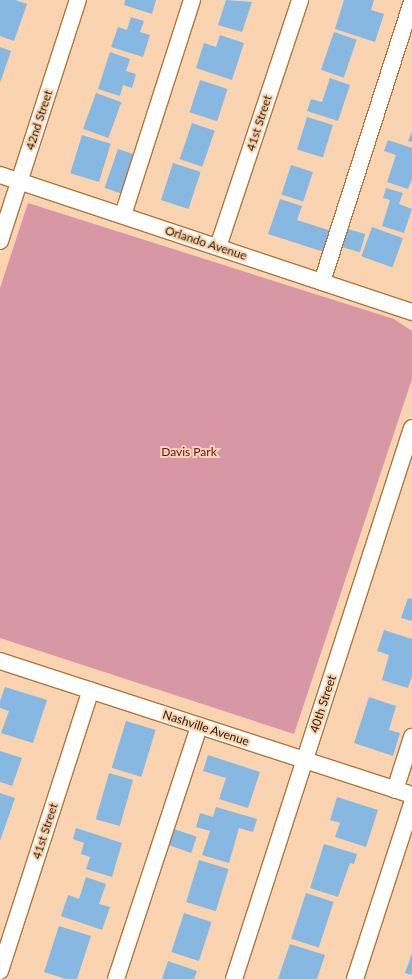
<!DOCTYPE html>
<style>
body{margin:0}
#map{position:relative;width:412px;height:979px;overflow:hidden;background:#fad4b1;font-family:Lato,sans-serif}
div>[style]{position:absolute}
.green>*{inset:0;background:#d797a5}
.building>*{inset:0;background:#86b8e2;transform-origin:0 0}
.roads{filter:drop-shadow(1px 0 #b0763a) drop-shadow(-1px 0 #b0763a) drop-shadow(0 1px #b0763a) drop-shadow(0 -1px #b0763a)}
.minor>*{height:16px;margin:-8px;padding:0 8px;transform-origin:8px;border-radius:8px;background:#fff}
span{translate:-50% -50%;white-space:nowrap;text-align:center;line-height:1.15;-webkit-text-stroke:4px #fad4b1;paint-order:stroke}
.street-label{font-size:12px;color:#2c1600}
.park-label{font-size:12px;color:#5f122d}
</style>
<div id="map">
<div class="green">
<div style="clip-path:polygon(28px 203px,394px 319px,412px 331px,412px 379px,294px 734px,0 638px,0 288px)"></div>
</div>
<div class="building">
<div style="clip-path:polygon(0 0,15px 0,27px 4px,14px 41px,0 36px)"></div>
<div style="clip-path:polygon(125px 0,156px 0,152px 14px,124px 5px)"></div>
<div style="clip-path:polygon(226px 0,252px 2px,242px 32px,218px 25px)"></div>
<div style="clip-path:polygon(344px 0,374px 0,371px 10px,384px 14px,375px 42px,335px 29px)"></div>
<div style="clip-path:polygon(131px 17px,144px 21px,140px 32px,150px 35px,143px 57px,111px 47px,118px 27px,127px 30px)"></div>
<div style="left:334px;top:32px;width:24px;height:40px;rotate:19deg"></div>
<div style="clip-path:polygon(220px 35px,244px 43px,232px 80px,196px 68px,204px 43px,216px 47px)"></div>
<div style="clip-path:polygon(0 47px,11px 51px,0 83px)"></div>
<div style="clip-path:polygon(110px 52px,130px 59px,126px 71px,136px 74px,132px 88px,123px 85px,120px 96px,98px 89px)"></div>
<div style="clip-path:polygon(330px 78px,350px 85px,338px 121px,307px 111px,311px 99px,322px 102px)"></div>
<div style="left:200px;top:80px;width:29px;height:34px;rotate:18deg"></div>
<div style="left:96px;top:93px;width:27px;height:38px;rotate:20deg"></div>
<div style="left:307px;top:117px;width:27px;height:34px;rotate:17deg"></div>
<div style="left:192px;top:123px;width:24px;height:38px;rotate:19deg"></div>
<div style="clip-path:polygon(412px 131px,412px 142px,408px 141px)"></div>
<div style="left:82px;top:135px;width:30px;height:40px;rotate:17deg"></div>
<div style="clip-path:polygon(388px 140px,412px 148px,412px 179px,408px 189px,387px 182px,396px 155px,384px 151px)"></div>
<div style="left:118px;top:149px;width:18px;height:41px;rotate:19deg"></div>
<div style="left:173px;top:163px;width:29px;height:39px;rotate:18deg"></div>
<div style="left:291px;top:165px;width:23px;height:31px;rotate:18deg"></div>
<div style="clip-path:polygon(386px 188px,403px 193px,399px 204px,412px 209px,404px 233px,382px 226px,390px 200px,383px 198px)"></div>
<div style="clip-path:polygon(280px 199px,302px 206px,297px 220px,331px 231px,324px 252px,268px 234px)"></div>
<div style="left:372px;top:227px;width:33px;height:31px;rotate:20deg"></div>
<div style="left:348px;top:229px;width:18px;height:19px;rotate:16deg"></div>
<div style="clip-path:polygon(408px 598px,412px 599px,412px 621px,401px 618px)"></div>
<div style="clip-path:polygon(384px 630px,412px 639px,412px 676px,408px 688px,382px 680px,389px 655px,377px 651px)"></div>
<div style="clip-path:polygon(5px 687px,47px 700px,33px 743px,1px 733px,9px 711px,0 708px,0 701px)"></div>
<div style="clip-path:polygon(369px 697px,396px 706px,389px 730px,400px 733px,393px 756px,354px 743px)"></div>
<div style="left:126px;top:721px;width:31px;height:49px;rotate:17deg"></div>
<div style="clip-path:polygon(0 751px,22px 758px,12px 786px,0 782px)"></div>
<div style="clip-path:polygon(208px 755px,260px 772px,248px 808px,219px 799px,226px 778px,203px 771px)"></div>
<div style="left:109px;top:773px;width:25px;height:48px;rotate:16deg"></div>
<div style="clip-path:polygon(0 793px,15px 798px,0 841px)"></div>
<div style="clip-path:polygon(337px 797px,378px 810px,366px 847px,335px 837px,340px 823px,330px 820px)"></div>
<div style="clip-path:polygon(216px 807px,257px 819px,253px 832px,239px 828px,229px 863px,202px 855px,210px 831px,196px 827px,200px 813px,213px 817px)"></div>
<div style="clip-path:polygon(76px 828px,122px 843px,112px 877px,86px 869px,90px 857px,81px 854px,84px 843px,73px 839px)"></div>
<div style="left:174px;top:829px;width:24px;height:17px;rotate:19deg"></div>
<div style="clip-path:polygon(324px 844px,357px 854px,354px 864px,350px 863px,338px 897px,310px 888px)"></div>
<div style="left:199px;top:860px;width:31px;height:44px;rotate:17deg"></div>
<div style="clip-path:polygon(86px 877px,106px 884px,99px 904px,110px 907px,102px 930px,61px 916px,68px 895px,79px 899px)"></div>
<div style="left:306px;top:893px;width:29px;height:48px;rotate:18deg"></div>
<div style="left:184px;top:913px;width:29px;height:41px;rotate:18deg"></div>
<div style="clip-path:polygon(59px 926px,91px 936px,77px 979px,66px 979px,44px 972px)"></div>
<div style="clip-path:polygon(290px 944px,325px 955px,317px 979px,278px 979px)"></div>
<div style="clip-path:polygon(412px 953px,412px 975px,405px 973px)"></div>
<div style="clip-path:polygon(168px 961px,197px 971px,194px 979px,162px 979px)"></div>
</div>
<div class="roads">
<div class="minor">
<div style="left:0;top:175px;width:434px;rotate:18.4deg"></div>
<div style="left:123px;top:215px;width:226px;rotate:-72.2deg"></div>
<div style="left:0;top:241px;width:253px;rotate:-72.1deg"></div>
<div style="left:218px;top:247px;width:260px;rotate:-71.6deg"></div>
<div style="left:322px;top:282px;width:294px;rotate:-72.2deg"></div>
<div style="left:0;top:661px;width:433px;rotate:18deg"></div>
<div style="left:395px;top:790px;width:56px;rotate:-72.2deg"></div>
<div style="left:0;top:971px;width:295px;rotate:-72.1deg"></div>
<div style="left:116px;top:979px;width:266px;rotate:-71.8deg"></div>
<div style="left:234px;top:979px;width:579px;rotate:-72.1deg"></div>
<div style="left:355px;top:979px;width:184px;rotate:-72deg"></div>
</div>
</div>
<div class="street-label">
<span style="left:39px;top:120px;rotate:-72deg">42nd Street</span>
<span style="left:259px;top:123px;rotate:-72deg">41st Street</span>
<span style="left:206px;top:243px;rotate:18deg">Orlando Avenue</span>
<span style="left:323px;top:704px;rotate:-72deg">40th Street</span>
<span style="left:206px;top:728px;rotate:18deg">Nashville Avenue</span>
<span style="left:45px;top:831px;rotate:-72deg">41st Street</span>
</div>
<div class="park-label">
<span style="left:189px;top:452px">Davis Park</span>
</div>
</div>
